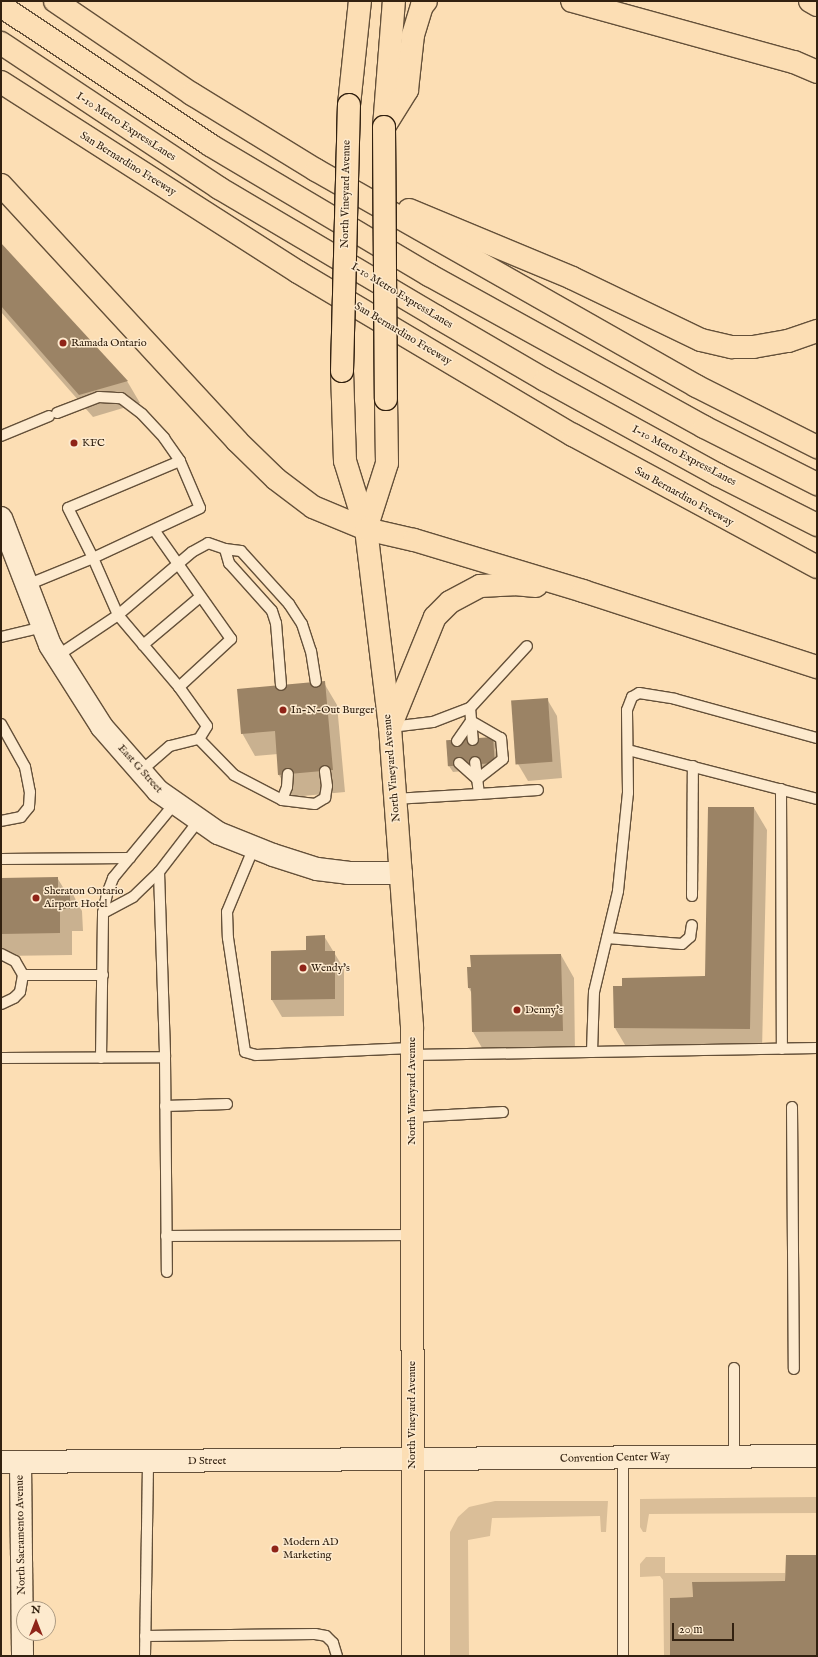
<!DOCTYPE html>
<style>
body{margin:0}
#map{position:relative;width:818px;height:1657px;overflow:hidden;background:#fcdeb4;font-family:"IM FELL English",serif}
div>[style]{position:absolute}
.green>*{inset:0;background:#dabe98}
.shadow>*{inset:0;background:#0003}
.building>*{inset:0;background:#9b8365;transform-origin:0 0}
.roads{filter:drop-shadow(1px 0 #645039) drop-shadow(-1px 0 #645039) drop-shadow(0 1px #645039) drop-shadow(0 -1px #645039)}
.service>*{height:10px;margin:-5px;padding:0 5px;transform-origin:5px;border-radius:5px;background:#fdeace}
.minor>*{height:21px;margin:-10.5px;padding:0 10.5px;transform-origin:10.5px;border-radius:10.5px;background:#fdeace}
.tertiary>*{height:22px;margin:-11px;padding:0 11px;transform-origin:11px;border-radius:11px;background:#fdeace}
.primary>*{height:22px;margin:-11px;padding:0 11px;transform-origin:11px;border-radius:11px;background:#fcdeb4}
.motorway>*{height:22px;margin:-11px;padding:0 11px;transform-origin:11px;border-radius:11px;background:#fcdeb4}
.bridges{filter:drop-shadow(1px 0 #322110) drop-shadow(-1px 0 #322110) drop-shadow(0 1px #322110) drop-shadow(0 -1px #322110)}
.primary-bridge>*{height:22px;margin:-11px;padding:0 11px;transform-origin:11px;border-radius:11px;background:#fcdeb4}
.dots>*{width:11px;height:11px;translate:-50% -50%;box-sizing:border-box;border:2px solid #fdeace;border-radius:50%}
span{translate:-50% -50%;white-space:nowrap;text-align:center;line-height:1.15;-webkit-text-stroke:3px #fdeace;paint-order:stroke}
.street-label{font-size:11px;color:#322110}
.poi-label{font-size:11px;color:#322110}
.left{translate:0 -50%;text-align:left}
.frame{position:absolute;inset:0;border:2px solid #322110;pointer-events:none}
.north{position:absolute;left:16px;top:1601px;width:40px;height:40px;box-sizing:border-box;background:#fdeace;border:1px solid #ac9a82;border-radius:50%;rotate:0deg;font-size:11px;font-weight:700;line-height:16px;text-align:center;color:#322110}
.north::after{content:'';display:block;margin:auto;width:14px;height:18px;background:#8f2418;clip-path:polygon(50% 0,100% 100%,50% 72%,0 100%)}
.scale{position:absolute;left:672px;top:1623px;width:62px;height:18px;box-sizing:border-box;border:2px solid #322110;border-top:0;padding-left:5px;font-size:12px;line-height:14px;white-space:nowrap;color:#322110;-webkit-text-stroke:3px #fdeace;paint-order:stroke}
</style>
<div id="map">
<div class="green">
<div style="clip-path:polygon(817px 1497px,817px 1513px,649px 1514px,646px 1532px,643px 1532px,640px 1527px,640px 1499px)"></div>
<div style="clip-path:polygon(495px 1501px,608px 1501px,606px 1532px,601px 1532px,600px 1516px,492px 1518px,490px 1536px,468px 1540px,469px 1656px,450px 1656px,450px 1532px,458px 1517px,469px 1507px)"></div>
<div style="clip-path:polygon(646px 1557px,665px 1557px,665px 1573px,785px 1573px,785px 1581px,692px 1582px,693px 1597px,670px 1598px,670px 1656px,664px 1656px,663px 1580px,660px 1576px,640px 1577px,640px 1564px)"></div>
</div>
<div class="shadow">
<div style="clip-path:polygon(1px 245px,127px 381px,140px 403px,93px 417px,1px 312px)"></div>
<div style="clip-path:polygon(324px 683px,337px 705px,345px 792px,292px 797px,279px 775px,278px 754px,255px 756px,242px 733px)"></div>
<div style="clip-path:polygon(547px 699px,557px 716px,562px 778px,528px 781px,518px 764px)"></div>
<div style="clip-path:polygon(492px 738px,495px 743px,498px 768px,453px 772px,449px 766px)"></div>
<div style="clip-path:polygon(754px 808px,767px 830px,762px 1051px,628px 1050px,615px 1028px,614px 987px,706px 977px)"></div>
<div style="clip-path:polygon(1px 879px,58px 879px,64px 889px,70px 889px,82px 911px,83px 931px,72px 931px,72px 955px,1px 956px)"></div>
<div style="clip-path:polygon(324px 936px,344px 969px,344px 1016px,282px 1017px,272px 1000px,307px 951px)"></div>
<div style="clip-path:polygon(561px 955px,574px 978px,575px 1053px,486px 1055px,473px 1032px,472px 994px,469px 988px,468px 968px)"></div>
</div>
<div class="building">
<div style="clip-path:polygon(1px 243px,128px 381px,79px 395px,1px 306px)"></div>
<div style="clip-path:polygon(325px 681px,333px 770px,278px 775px,275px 731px,241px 734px,237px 689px)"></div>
<div style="left:548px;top:698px;width:64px;height:37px;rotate:86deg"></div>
<div style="left:493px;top:737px;width:26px;height:47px;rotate:86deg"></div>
<div style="clip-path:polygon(708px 807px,754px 807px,750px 1029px,614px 1028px,613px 986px,622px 986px,622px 978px,705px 976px)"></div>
<div style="clip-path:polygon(58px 877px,58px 888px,70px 888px,70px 909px,60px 909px,60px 933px,1px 934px,1px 878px)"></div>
<div style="clip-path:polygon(325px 935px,325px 951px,335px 951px,335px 999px,271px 1000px,271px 951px,306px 950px,306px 936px)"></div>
<div style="clip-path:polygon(561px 954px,563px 1031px,472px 1032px,471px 988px,468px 988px,467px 967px,471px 967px,470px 955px)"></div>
<div style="clip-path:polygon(786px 1555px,817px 1555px,817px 1656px,670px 1656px,670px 1598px,693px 1597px,692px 1582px,785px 1581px)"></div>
</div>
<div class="roads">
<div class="service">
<div style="left:57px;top:413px;width:45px;rotate:-20.9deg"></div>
<div style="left:99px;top:397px;width:22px;rotate:3deg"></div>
<div style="left:121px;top:398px;width:26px;rotate:37deg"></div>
<div style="left:142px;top:414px;width:33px;rotate:47deg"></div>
<div style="left:164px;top:438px;width:28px;rotate:55deg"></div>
<div style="left:1px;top:436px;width:52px;rotate:-22.6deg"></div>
<div style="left:225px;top:549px;width:16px;rotate:7deg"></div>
<div style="left:241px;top:551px;width:72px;rotate:47.8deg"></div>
<div style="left:289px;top:604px;width:24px;rotate:57deg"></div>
<div style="left:302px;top:624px;width:28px;rotate:72deg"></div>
<div style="left:311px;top:651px;width:31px;rotate:81deg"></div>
<div style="left:27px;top:585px;width:71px;rotate:-22.2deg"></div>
<div style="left:93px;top:558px;width:118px;rotate:-25deg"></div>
<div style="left:200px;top:508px;width:51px;rotate:-113.1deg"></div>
<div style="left:180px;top:461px;width:121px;rotate:157.2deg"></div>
<div style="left:68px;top:508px;width:56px;rotate:63.4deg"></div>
<div style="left:93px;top:558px;width:62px;rotate:66.3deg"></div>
<div style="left:118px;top:615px;width:94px;rotate:49.7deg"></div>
<div style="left:179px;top:687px;width:71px;rotate:-42.7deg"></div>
<div style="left:231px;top:639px;width:133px;rotate:-125.2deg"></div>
<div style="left:1px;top:637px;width:43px;rotate:-13.4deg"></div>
<div style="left:143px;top:645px;width:75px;rotate:-40.1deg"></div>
<div style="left:57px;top:656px;width:73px;rotate:-33.9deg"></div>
<div style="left:118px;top:615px;width:97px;rotate:-40.4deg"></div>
<div style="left:192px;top:552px;width:18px;rotate:-29deg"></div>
<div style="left:208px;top:543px;width:18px;rotate:19deg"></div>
<div style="left:225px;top:549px;width:15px;rotate:74deg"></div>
<div style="left:229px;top:563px;width:64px;rotate:48.1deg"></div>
<div style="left:272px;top:611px;width:13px;rotate:72deg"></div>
<div style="left:276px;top:623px;width:62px;rotate:85.4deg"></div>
<div style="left:470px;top:708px;width:84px;rotate:-47.4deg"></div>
<div style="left:1px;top:724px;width:49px;rotate:60.8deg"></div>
<div style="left:25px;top:767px;width:25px;rotate:79deg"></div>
<div style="left:30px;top:792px;width:15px;rotate:94deg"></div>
<div style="left:29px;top:807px;width:13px;rotate:129deg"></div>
<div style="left:21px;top:817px;width:20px;rotate:169deg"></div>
<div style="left:391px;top:727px;width:42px;rotate:-6.8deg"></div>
<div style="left:433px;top:722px;width:40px;rotate:-21deg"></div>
<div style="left:470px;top:708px;width:32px;rotate:85deg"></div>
<div style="left:199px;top:739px;width:50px;rotate:45.8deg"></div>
<div style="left:234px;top:775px;width:54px;rotate:27.5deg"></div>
<div style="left:282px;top:800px;width:14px;rotate:-69deg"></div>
<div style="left:287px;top:787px;width:13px;rotate:-86deg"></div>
<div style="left:457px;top:741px;width:24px;rotate:-55deg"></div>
<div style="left:471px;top:721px;width:34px;rotate:30deg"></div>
<div style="left:501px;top:738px;width:21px;rotate:85deg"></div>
<div style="left:503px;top:759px;width:33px;rotate:142deg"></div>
<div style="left:477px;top:779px;width:24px;rotate:-138deg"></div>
<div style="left:628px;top:750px;width:195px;rotate:14.5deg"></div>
<div style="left:141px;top:771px;width:38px;rotate:-41deg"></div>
<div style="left:170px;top:746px;width:30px;rotate:-14deg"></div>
<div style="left:199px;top:739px;width:15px;rotate:-58deg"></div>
<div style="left:207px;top:726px;width:48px;rotate:-125.7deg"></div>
<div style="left:781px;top:789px;width:260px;rotate:89.8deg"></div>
<div style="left:479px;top:794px;width:59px;rotate:-3.9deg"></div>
<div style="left:394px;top:799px;width:85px;rotate:-3.4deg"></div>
<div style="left:479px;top:794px;width:32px;rotate:-97deg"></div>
<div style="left:282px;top:800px;width:33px;rotate:7deg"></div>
<div style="left:315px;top:804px;width:12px;rotate:-31deg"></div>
<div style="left:325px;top:798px;width:12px;rotate:-81deg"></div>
<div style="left:327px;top:786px;width:15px;rotate:-98deg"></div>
<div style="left:254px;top:847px;width:70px;rotate:112.6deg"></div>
<div style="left:227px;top:912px;width:26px;rotate:88deg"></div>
<div style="left:228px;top:938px;width:115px;rotate:81.5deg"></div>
<div style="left:245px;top:1052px;width:11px;rotate:15deg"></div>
<div style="left:256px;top:1055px;width:156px;rotate:-2.6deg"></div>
<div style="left:1px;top:859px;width:129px;rotate:-0.4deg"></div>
<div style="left:159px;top:872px;width:185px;rotate:88.1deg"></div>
<div style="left:165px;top:1057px;width:215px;rotate:89.5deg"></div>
<div style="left:692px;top:896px;width:130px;rotate:-89.6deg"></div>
<div style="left:103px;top:913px;width:34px;rotate:-28deg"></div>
<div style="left:133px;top:897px;width:36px;rotate:-44deg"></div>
<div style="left:159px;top:872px;width:66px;rotate:-52.4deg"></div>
<div style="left:607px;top:938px;width:75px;rotate:4.6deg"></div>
<div style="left:682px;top:944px;width:11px;rotate:-41deg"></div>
<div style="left:690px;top:937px;width:12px;rotate:-81deg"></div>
<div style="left:1px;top:954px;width:16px;rotate:27deg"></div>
<div style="left:15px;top:961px;width:16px;rotate:60deg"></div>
<div style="left:23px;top:975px;width:17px;rotate:100deg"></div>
<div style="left:20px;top:992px;width:8px;rotate:135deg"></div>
<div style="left:14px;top:998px;width:14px;rotate:155deg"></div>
<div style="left:23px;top:975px;width:80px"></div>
<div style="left:592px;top:1052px;width:60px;rotate:-88.1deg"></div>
<div style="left:594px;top:992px;width:104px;rotate:-76.6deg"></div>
<div style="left:618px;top:891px;width:99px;rotate:-84.2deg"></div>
<div style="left:628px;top:793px;width:83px;rotate:-90.7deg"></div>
<div style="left:627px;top:710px;width:14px;rotate:-69deg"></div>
<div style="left:632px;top:697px;width:8px;rotate:-30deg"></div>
<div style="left:639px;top:693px;width:36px;rotate:9deg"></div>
<div style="left:675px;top:699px;width:147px;rotate:15.4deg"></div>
<div style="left:412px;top:1055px;width:405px;rotate:-1deg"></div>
<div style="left:1px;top:1058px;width:164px;rotate:-0.3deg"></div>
<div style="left:101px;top:1058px;width:145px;rotate:-89.2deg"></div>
<div style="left:103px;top:913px;width:19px;rotate:-78deg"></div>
<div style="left:107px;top:894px;width:17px;rotate:-69deg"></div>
<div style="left:113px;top:878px;width:97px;rotate:-50.4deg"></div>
<div style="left:165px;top:1106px;width:62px;rotate:-1.8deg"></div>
<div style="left:792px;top:1107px;width:262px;rotate:89.6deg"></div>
<div style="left:412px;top:1117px;width:91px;rotate:-3.1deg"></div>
<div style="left:166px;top:1236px;width:246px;rotate:-0.2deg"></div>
<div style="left:734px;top:1368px;width:89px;rotate:90deg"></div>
<div style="left:623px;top:1458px;width:198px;rotate:90deg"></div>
<div style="left:145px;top:1636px;width:170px;rotate:-0.7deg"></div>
<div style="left:315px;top:1634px;width:11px;rotate:10deg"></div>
<div style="left:326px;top:1636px;width:10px;rotate:45deg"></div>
<div style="left:333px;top:1643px;width:14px;rotate:73deg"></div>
<div style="left:145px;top:1656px;width:194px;rotate:-89.1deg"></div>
</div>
<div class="minor">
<div style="left:20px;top:1462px;width:194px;rotate:89.4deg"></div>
</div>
<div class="tertiary">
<div style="left:1px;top:518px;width:136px;rotate:68.9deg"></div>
<div style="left:50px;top:645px;width:97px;rotate:57.6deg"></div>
<div style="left:102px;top:727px;width:85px;rotate:48.8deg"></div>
<div style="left:158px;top:791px;width:73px;rotate:35deg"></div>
<div style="left:218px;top:833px;width:59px;rotate:21.8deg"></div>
<div style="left:273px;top:855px;width:46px;rotate:17.7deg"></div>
<div style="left:317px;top:869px;width:31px;rotate:7deg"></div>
<div style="left:348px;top:873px;width:53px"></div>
<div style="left:1px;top:1462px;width:816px;rotate:-0.42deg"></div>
</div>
<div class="primary">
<div style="left:349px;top:105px;width:105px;rotate:-84deg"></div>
<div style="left:384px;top:127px;width:126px;rotate:-85.5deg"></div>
<div style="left:342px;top:371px;width:90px;rotate:88.1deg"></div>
<div style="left:345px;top:461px;width:71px;rotate:72.8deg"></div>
<div style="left:366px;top:529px;width:199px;rotate:83.1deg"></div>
<div style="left:390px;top:727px;width:300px;rotate:85.8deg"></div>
<div style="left:412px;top:1026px;width:630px;rotate:89.91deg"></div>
<div style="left:366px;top:529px;width:69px;rotate:-72.3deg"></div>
<div style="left:387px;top:463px;width:64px;rotate:-90.9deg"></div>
</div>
<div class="motorway">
<div style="left:55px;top:1px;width:166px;rotate:34.2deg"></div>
<div style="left:192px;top:94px;width:145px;rotate:31.5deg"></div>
<div style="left:316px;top:170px;width:437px;rotate:29.6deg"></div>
<div style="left:696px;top:386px;width:136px;rotate:26.8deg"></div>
<div style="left:572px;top:1px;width:230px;rotate:15.4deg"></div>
<div style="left:794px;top:62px;width:25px;rotate:23deg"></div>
<div style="left:810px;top:1px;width:8px;rotate:30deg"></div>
<div style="left:1px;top:6px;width:251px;rotate:33.6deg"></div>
<div style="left:210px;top:145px;width:255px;rotate:30.7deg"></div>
<div style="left:429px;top:275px;width:314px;rotate:28.9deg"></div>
<div style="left:704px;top:427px;width:127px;rotate:26.8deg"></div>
<div style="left:1px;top:43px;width:262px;rotate:33.6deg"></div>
<div style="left:219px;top:188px;width:253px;rotate:30.6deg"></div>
<div style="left:437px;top:317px;width:125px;rotate:30.3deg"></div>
<div style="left:545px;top:380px;width:197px;rotate:28.8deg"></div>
<div style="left:718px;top:475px;width:111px;rotate:26.8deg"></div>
<div style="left:1px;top:82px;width:353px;rotate:32.6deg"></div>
<div style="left:298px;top:272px;width:320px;rotate:30.7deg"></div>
<div style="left:573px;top:435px;width:277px;rotate:28.4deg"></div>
<div style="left:384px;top:127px;width:44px;rotate:-58.1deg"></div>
<div style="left:407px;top:90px;width:55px;rotate:-83.8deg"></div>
<div style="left:413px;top:35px;width:30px;rotate:-73deg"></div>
<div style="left:422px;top:6px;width:6px;rotate:-51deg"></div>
<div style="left:1px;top:185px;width:348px;rotate:47.3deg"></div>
<div style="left:237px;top:441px;width:54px;rotate:44.3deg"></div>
<div style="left:276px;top:479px;width:46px;rotate:37.1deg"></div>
<div style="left:313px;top:507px;width:57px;rotate:22.5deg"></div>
<div style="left:366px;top:529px;width:49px;rotate:12.9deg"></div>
<div style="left:414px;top:540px;width:177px;rotate:16.8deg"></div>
<div style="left:583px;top:591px;width:246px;rotate:18deg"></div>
<div style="left:409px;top:210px;width:177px;rotate:22.6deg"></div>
<div style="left:572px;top:278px;width:143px;rotate:25.7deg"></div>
<div style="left:701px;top:340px;width:32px;rotate:13deg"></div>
<div style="left:732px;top:347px;width:21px"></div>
<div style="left:753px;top:347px;width:36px;rotate:-10deg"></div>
<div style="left:788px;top:341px;width:31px;rotate:-19deg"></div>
<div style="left:390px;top:727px;width:119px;rotate:-67.8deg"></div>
<div style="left:435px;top:617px;width:21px;rotate:-45deg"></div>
<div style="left:450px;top:602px;width:34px;rotate:-28deg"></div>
<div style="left:480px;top:586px;width:34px;rotate:-3deg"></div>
<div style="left:514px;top:584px;width:22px;rotate:5deg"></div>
</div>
</div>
<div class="bridges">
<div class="primary-bridge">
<div style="left:384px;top:127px;width:272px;rotate:89.6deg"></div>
<div style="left:342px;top:371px;width:266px;rotate:-88.5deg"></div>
</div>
</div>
<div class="dots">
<div style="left:63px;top:343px;background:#8f2418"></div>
<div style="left:74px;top:443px;background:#8f2418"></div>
<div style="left:283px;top:710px;background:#8f2418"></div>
<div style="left:36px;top:898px;background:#8f2418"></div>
<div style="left:303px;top:968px;background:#8f2418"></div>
<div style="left:517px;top:1010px;background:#8f2418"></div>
<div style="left:275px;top:1549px;background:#8f2418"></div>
</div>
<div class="street-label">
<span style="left:126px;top:127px;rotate:33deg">I-10 Metro ExpressLanes</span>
<span style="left:128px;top:164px;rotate:32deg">San Bernardino Freeway</span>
<span style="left:346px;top:194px;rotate:-89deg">North Vineyard Avenue</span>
<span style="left:402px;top:296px;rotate:31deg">I-10 Metro ExpressLanes</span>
<span style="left:403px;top:334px;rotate:31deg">San Bernardino Freeway</span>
<span style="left:684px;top:456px;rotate:28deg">I-10 Metro ExpressLanes</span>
<span style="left:684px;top:497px;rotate:29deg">San Bernardino Freeway</span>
<span style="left:392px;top:768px;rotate:-95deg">North Vineyard Avenue</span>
<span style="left:140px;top:769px;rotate:48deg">East G Street</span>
<span style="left:412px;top:1091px;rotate:-90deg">North Vineyard Avenue</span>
<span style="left:412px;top:1415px;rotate:-90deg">North Vineyard Avenue</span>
<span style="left:615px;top:1458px;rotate:-1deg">Convention Center Way</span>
<span style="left:207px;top:1461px">D Street</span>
<span style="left:21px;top:1535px;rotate:-91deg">North Sacramento Avenue</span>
</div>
<div class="poi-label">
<span class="left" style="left:71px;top:343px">Ramada Ontario</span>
<span class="left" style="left:82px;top:443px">KFC</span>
<span class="left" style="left:291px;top:710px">In-N-Out Burger</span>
<span class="left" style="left:44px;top:898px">Sheraton Ontario<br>Airport Hotel</span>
<span class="left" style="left:311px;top:968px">Wendy's</span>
<span class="left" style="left:525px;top:1010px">Denny's</span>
<span class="left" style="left:283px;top:1549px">Modern AD<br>Marketing</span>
</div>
<div class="frame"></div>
<div class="north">N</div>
<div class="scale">20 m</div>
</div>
